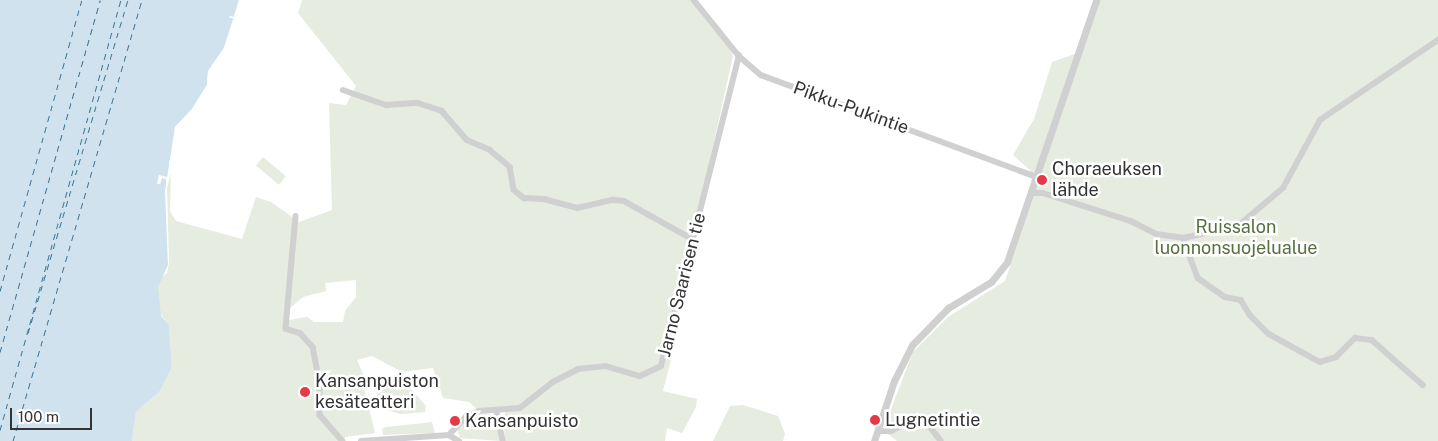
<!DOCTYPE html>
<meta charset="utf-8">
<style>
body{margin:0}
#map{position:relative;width:1438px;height:441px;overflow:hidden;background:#fff;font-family:"Public Sans",sans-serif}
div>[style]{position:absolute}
.green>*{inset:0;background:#e6ecdf;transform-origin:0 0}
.water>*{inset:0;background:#cfe2ee}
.pier>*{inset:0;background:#fff}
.ferry>*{height:1px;margin-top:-0.5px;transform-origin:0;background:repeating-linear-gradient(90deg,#3f7597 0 6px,transparent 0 11px)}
.minor>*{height:5.5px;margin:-2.75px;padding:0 2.75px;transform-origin:2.75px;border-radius:2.75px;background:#d0d0d0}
.tertiary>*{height:7px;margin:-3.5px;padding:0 3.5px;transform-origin:3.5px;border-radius:3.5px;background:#d0d0d0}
.dots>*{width:14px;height:14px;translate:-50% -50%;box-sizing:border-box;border:2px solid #fff;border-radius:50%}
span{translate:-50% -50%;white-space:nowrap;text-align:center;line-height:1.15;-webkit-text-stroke:5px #fff;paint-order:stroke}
.street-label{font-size:18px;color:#333}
.poi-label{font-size:18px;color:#333}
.left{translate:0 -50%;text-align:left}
.park-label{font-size:18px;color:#56703f}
.scale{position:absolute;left:10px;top:408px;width:82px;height:22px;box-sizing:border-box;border:2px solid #333;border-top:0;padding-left:6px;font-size:15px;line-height:18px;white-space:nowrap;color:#333;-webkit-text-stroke:4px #fff;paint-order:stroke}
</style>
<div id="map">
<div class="green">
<div style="clip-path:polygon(evenodd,302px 0,692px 0,730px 48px,733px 56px,668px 349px,673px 352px,663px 391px,697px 399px,696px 407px,682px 433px,667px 428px,665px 441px,505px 441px,503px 417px,508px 408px,478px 410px,469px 402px,443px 398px,433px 368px,402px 372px,372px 356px,357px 360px,365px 378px,362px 380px,375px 433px,345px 437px,345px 441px,132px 441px,136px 412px,160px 391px,172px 367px,169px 325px,157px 310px,157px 281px,167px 273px,169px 263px,167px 189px,171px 165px,170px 211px,176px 221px,242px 239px,256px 197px,271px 202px,299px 222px,332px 210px,329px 103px,346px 105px,356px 86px,298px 13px,302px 0,356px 280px,356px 297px,345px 311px,343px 322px,314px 322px,307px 317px,289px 320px,290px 308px,303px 297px,326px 291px,325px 283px,356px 280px)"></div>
<div style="clip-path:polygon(1100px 0,1438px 0,1438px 441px,897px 441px,883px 430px,913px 352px,948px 317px,1005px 281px,1034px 196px,1030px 170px,1013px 155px,1034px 119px,1052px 62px,1083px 51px)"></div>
<div style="left:263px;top:157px;width:30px;height:11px;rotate:40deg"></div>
<div style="clip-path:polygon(391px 382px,402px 383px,412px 390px,426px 406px,425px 412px,401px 414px,382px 409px,376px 400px,378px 389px)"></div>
<div style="clip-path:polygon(743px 405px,778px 416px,785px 434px,783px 441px,713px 441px,730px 406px)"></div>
<div style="clip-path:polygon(478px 414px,490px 414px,496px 419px,500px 441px,460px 438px,457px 429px,462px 422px)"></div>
<div style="clip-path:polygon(432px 422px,435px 433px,383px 435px,382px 429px,386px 427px)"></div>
</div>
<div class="water">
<div style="clip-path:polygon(0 0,239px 0,224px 48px,208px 71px,207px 85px,192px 109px,175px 127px,165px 191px,168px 265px,158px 287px,161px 316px,169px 325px,172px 367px,160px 391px,136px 412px,132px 441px,0 441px)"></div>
</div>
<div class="pier">
<div style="clip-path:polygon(239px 0,239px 7px,227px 48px,209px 70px,209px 83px,207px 89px,190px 115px,175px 127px,192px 109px,207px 85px,208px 71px,224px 48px,234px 18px,229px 18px,230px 16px,235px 17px)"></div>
<div style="clip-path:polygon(169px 160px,172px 170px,167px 186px,168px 265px,166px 179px,162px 178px,160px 184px,157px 184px,159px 175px,167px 177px,169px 174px)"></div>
</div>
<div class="ferry">
<div style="left:0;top:291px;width:302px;rotate:-74.3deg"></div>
<div style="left:28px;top:333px;width:348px;rotate:-73.3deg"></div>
<div style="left:0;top:352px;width:366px;rotate:-74.1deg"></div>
<div style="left:0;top:430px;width:447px;rotate:-74.3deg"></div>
<div style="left:13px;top:441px;width:459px;rotate:-73.7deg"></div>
</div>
<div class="minor">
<div style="left:694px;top:0;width:72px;rotate:51.2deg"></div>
<div style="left:739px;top:56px;width:29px;rotate:41deg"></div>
<div style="left:761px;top:75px;width:294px;rotate:20.3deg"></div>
<div style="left:343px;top:90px;width:46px;rotate:19.2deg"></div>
<div style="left:386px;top:105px;width:32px;rotate:-4deg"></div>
<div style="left:418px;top:103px;width:25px;rotate:18deg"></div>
<div style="left:442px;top:111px;width:38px;rotate:49deg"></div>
<div style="left:467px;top:140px;width:25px;rotate:23deg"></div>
<div style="left:490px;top:150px;width:26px;rotate:40deg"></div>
<div style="left:510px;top:167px;width:23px;rotate:80deg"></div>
<div style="left:514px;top:190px;width:13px;rotate:39deg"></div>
<div style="left:524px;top:198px;width:20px;rotate:3deg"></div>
<div style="left:544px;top:199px;width:34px;rotate:15deg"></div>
<div style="left:577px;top:208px;width:37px;rotate:-13deg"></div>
<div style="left:613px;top:200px;width:11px;rotate:5deg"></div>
<div style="left:624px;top:201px;width:80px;rotate:29.1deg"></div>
<div style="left:1031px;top:193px;width:12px"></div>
<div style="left:1043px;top:193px;width:92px;rotate:17.7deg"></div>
<div style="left:1131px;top:221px;width:28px;rotate:27deg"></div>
<div style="left:1156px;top:234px;width:27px;rotate:8deg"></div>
<div style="left:1183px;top:238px;width:56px;rotate:-12.3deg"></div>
<div style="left:1238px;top:226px;width:59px;rotate:-40.2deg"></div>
<div style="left:1283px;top:188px;width:77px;rotate:-61.4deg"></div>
<div style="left:1320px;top:120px;width:143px;rotate:-34.1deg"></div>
<div style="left:296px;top:216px;width:113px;rotate:95.1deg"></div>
<div style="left:286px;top:329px;width:15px;rotate:16deg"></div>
<div style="left:300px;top:333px;width:19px;rotate:47deg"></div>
<div style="left:313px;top:347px;width:36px;rotate:79deg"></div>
<div style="left:320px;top:382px;width:33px;rotate:90deg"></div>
<div style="left:320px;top:415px;width:35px;rotate:49deg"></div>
<div style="left:1183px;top:238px;width:43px;rotate:69.4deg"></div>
<div style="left:1198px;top:278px;width:33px;rotate:35deg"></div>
<div style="left:1225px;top:297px;width:16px;rotate:11deg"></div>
<div style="left:1241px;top:300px;width:17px;rotate:59deg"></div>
<div style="left:1250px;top:315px;width:27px;rotate:45deg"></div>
<div style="left:1269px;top:334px;width:58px;rotate:28.8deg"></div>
<div style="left:1320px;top:362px;width:17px;rotate:-17deg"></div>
<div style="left:1336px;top:357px;width:27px;rotate:-45deg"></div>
<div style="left:1355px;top:338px;width:17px;rotate:7deg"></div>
<div style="left:1372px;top:340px;width:68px;rotate:41.4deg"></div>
<div style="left:497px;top:412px;width:30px;rotate:78deg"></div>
<div style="left:878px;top:431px;width:13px"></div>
<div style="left:891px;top:431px;width:20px;rotate:-27deg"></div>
<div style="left:909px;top:422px;width:13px"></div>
<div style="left:922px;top:422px;width:11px;rotate:34deg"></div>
<div style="left:931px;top:428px;width:16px;rotate:52deg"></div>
<div style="left:449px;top:435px;width:25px;rotate:-47deg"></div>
<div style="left:466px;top:417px;width:14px;rotate:-25deg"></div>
<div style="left:479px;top:411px;width:41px;rotate:-4.2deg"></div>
<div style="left:520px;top:408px;width:42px;rotate:-38.2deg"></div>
<div style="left:553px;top:382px;width:28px;rotate:-27deg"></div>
<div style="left:578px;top:369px;width:27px;rotate:-6deg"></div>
<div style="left:605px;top:366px;width:36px;rotate:16deg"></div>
<div style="left:640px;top:376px;width:23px;rotate:-25deg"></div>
<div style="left:661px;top:366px;width:320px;rotate:-75.9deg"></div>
<div style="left:361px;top:441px;width:88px;rotate:-3.9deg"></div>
<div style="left:449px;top:435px;width:12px;rotate:31deg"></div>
</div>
<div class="tertiary">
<div style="left:874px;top:441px;width:63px;rotate:-71.6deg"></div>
<div style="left:894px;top:381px;width:40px;rotate:-63.4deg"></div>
<div style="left:912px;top:345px;width:52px;rotate:-45.8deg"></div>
<div style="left:948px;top:308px;width:50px;rotate:-31.2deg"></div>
<div style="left:991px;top:282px;width:26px;rotate:-51deg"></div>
<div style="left:1007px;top:262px;width:277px;rotate:-71.2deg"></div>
</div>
<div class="dots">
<div style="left:1042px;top:180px;background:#e63946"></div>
<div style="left:305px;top:392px;background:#e63946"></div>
<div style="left:875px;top:420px;background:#e63946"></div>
<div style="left:455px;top:421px;background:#e63946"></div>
</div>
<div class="street-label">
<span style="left:851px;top:108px;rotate:20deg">Pikku-Pukintie</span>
<span style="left:682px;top:285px;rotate:-76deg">Jarno Saarisen tie</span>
</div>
<div class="poi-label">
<span class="left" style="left:1052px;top:180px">Choraeuksen<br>lähde</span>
<span class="left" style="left:315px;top:392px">Kansanpuiston<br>kesäteatteri</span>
<span class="left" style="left:885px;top:420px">Lugnetintie</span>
<span class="left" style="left:465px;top:421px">Kansanpuisto</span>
</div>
<div class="park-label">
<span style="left:1236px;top:238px">Ruissalon<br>luonnonsuojelualue</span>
</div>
<div class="scale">100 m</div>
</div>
